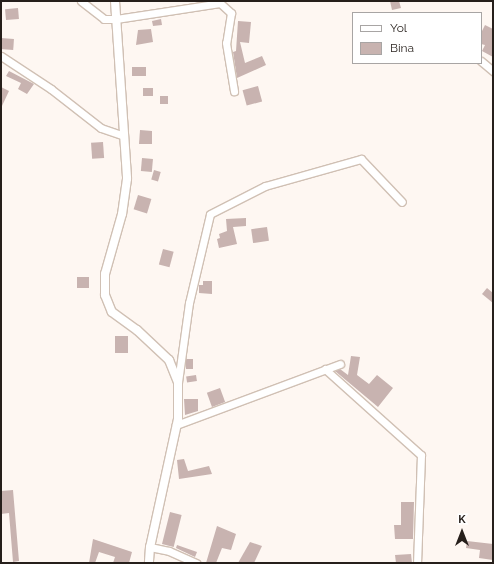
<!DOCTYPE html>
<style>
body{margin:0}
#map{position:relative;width:494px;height:564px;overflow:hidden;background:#fef7f2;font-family:Raleway,sans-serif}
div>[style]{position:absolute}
.building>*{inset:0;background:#c8b3b0;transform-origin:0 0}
.roads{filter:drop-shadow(1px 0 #d0c0b4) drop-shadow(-1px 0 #d0c0b4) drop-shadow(0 1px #d0c0b4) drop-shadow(0 -1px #d0c0b4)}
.minor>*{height:7px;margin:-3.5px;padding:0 3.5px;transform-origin:3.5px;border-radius:3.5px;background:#fff}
.tertiary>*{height:8px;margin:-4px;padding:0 4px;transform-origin:4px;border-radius:4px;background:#fff}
span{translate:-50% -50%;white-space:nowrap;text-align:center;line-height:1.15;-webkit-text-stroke:3.5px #fff;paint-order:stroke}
.frame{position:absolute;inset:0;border:2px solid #261f1b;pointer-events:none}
.legend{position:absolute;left:352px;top:12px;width:130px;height:52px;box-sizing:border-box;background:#fff;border:1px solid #a8a5a4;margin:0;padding:5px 7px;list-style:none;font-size:12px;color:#261f1b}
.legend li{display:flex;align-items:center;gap:8px;height:20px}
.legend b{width:20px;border:1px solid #a8a5a4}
.north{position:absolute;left:442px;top:512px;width:40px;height:40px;-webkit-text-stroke:3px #fff;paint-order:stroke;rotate:0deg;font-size:11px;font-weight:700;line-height:16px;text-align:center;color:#261f1b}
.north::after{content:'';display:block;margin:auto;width:14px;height:18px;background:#261f1b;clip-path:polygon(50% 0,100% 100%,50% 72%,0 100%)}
</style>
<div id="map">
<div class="building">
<div style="clip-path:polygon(390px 1px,399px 1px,401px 8px,392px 10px)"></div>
<div style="left:18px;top:8px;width:11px;height:13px;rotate:85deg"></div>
<div style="clip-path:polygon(161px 19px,162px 25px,153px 26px,152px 21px)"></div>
<div style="clip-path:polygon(238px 21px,251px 22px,249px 43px,240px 42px,245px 63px,262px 56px,266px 65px,237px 78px,233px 52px,236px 51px)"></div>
<div style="clip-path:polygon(485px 25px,493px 29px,493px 57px,482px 51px,485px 45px,481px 44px,481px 33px)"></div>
<div style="clip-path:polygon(151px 29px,153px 42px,136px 45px,138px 30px)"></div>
<div style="left:1px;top:38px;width:13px;height:11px;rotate:4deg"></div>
<div style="left:132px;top:67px;width:14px;height:9px"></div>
<div style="clip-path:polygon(9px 71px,34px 84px,27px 94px,18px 89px,21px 83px,6px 76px)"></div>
<div style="left:258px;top:86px;width:16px;height:16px;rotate:75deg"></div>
<div style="clip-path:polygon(1px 87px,9px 91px,1px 108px)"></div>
<div style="left:143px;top:88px;width:10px;height:8px"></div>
<div style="left:160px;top:96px;width:8px;height:8px"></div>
<div style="clip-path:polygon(140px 130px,152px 131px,152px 144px,139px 144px)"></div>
<div style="left:103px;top:142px;width:16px;height:12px;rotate:86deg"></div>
<div style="left:142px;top:158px;width:11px;height:13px;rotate:5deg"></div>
<div style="left:154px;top:170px;width:7px;height:10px;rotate:16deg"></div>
<div style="left:138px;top:195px;width:14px;height:15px;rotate:17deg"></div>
<div style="clip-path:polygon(246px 218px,246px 226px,233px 227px,237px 244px,219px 248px,217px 239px,220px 238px,219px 234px,227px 231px,226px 219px)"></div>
<div style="left:267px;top:227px;width:14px;height:16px;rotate:82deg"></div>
<div style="left:163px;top:249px;width:11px;height:16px;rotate:15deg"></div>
<div style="left:77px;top:277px;width:12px;height:11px"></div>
<div style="clip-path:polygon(203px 281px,212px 281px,212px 294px,199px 293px,199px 285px,203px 285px)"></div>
<div style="clip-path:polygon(487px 288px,493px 293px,493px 303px,482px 294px)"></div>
<div style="left:115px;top:336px;width:13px;height:17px"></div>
<div style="clip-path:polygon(351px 356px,360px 357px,357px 375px,369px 384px,377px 375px,393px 388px,378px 407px,335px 371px,340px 369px,348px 375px)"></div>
<div style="left:186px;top:359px;width:7px;height:10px"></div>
<div style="left:196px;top:375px;width:6px;height:10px;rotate:81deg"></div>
<div style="left:220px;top:388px;width:15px;height:14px;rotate:70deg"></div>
<div style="clip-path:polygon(184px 399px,198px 399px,198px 411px,185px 415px)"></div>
<div style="clip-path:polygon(184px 459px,188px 471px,209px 466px,212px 474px,179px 479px,177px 460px)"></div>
<div style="clip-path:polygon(13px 490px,19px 561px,13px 562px,9px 513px,1px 514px,1px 491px)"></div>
<div style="clip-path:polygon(401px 502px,414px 502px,413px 539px,395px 539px,394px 525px,401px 525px)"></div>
<div style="left:170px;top:512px;width:12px;height:33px;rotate:14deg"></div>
<div style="clip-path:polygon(217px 526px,236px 534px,231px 550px,222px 548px,216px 563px,206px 563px)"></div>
<div style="clip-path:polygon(93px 539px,132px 552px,129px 563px,113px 563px,115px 557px,99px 552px,95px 563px,89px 563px)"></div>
<div style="clip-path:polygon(467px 541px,493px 544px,493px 560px,479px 558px,480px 550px,466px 548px)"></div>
<div style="clip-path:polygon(250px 542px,262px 546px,254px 563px,238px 563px)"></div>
<div style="clip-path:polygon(177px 545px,197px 552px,195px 557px,176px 548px)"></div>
<div style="clip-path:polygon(411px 554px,412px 563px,396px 563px,395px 555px)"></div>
</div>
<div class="roads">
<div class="minor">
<div style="left:81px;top:1px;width:29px;rotate:38deg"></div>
<div style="left:104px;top:19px;width:12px"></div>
<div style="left:116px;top:19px;width:105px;rotate:-8.7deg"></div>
<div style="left:220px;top:3px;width:15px;rotate:42deg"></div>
<div style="left:231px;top:13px;width:30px;rotate:99deg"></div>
<div style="left:226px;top:43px;width:49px;rotate:80.5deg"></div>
<div style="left:1px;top:56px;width:60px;rotate:33.4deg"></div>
<div style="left:51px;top:89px;width:63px;rotate:38deg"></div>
<div style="left:101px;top:128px;width:24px;rotate:19deg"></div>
<div style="left:481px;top:61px;width:16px;rotate:40deg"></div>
<div style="left:325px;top:369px;width:129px;rotate:41.9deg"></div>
<div style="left:421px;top:455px;width:108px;rotate:92.1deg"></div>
<div style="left:178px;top:382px;width:80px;rotate:-82.1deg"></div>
<div style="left:189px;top:303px;width:91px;rotate:-76.7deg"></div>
<div style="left:210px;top:214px;width:62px;rotate:-27deg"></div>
<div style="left:265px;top:186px;width:100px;rotate:-15.7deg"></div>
<div style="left:361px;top:159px;width:59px;rotate:46.4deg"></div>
<div style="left:176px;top:425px;width:175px;rotate:-20.4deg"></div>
<div style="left:150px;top:547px;width:19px;rotate:12deg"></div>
<div style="left:169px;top:551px;width:30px;rotate:24deg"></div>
</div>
<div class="tertiary">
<div style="left:115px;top:1px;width:178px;rotate:86.1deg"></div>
<div style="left:127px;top:179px;width:35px;rotate:98deg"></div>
<div style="left:122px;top:214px;width:62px;rotate:105.8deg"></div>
<div style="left:105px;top:274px;width:21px;rotate:90deg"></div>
<div style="left:105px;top:295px;width:18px;rotate:68deg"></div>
<div style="left:112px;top:312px;width:31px;rotate:36deg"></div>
<div style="left:137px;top:330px;width:44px;rotate:43.2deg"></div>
<div style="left:169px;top:360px;width:24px;rotate:68deg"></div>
<div style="left:178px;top:382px;width:37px;rotate:90deg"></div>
<div style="left:178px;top:419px;width:131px;rotate:102.3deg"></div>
<div style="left:150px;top:547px;width:16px;rotate:94deg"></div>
</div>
</div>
<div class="frame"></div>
<ul class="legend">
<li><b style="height:5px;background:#fff"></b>Yol</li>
<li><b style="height:11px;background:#c8b3b0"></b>Bina</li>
</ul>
<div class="north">K</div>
</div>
